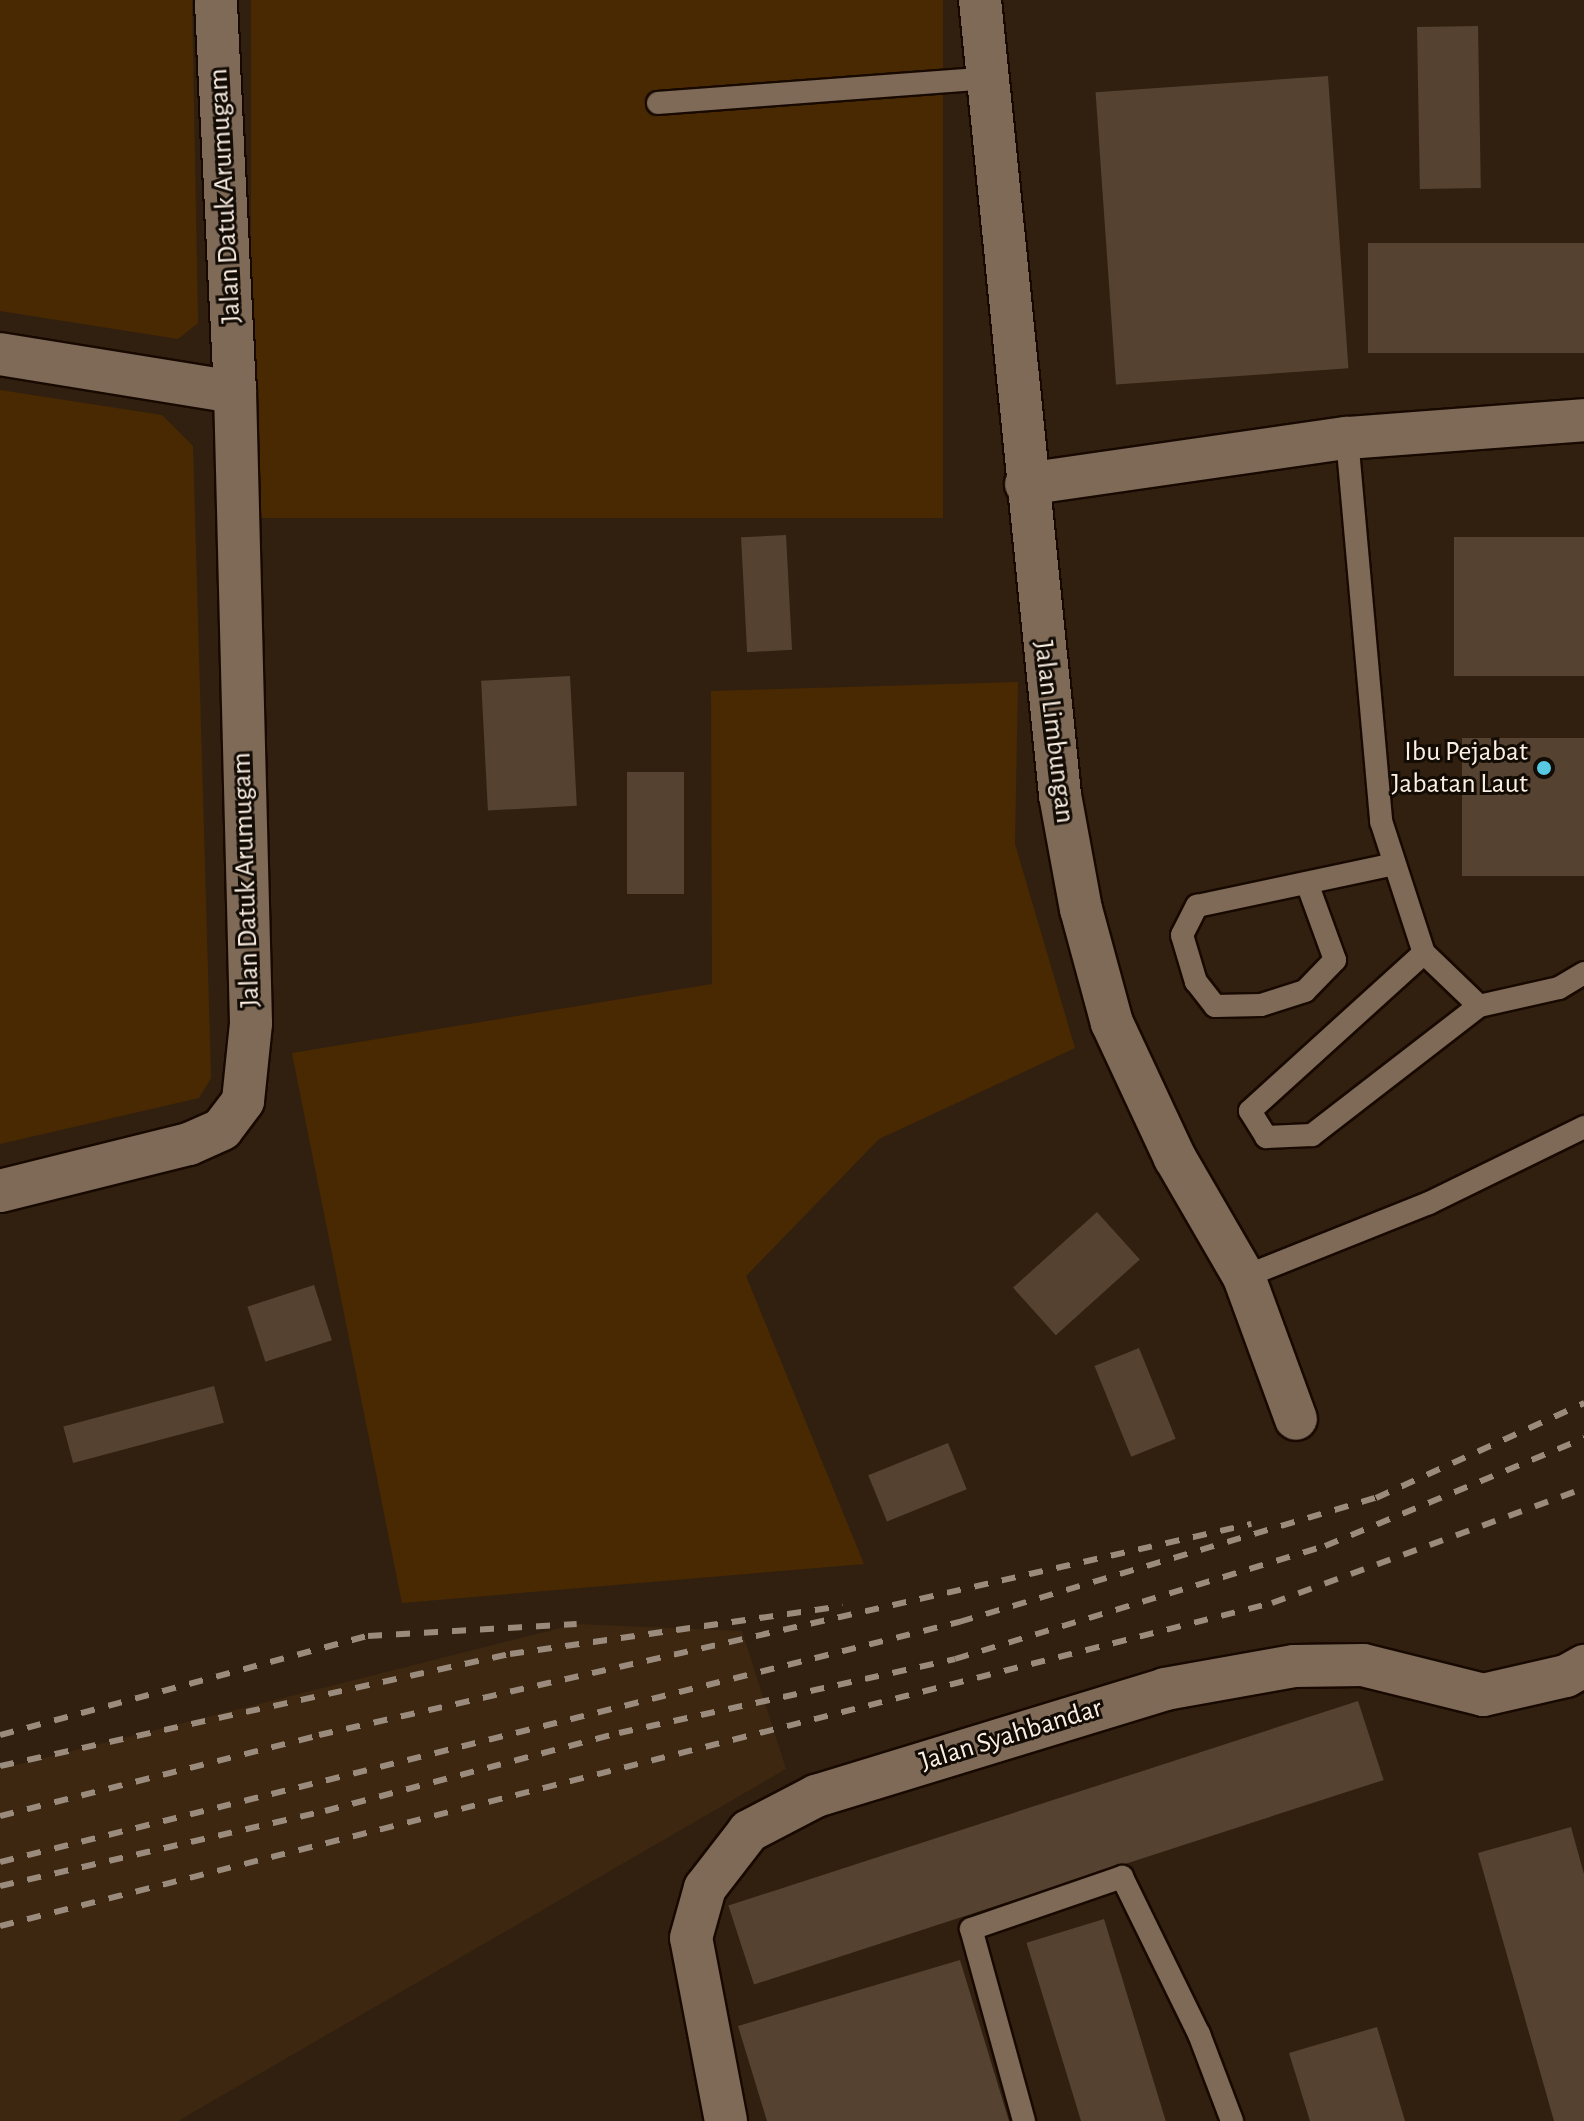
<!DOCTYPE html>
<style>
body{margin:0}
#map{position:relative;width:1584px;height:2121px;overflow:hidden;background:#31200f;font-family:"Alegreya Sans",sans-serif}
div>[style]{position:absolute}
.built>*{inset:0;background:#3d2710}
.green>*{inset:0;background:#492902;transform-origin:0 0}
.building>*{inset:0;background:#554230;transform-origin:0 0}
.roads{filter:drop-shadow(2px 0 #180900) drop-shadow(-2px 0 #180900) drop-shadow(0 2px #180900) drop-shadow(0 -2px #180900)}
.service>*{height:22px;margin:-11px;padding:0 11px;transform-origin:11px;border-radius:11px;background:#7e6a57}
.minor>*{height:42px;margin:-21px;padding:0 21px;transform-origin:21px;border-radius:21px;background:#7e6a57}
.rail>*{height:6px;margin-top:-3px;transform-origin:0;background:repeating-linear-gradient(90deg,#9a8b7d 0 14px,transparent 0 28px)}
.dots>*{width:22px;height:22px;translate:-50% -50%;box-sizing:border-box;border:4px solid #130c05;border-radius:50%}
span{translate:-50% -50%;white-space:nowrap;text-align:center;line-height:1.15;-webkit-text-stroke:6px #130c05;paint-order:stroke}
.street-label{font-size:28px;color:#fcf0e5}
.poi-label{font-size:28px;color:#fcf0e5}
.right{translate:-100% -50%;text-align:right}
</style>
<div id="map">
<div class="built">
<div style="clip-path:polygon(577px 1624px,742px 1631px,786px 1769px,178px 2121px,0 2121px,0 1769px)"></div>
</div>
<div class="green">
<div style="clip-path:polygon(0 0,192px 0,198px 323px,178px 339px,0 311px)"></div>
<div style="left:251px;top:0;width:692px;height:518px"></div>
<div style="clip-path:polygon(0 390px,162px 415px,193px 446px,211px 1078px,199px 1098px,0 1144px)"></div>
<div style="clip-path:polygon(1018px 682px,1015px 844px,1075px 1048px,879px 1139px,746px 1276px,864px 1564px,402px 1603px,292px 1053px,712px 984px,711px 691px)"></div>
</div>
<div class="building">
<div style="left:1478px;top:26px;width:162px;height:61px;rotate:89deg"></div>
<div style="left:1328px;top:76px;width:293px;height:233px;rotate:86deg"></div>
<div style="left:1584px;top:243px;width:110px;height:216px;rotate:90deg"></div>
<div style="left:786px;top:535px;width:115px;height:45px;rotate:87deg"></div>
<div style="left:1584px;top:537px;width:139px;height:130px;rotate:90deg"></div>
<div style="left:570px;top:676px;width:130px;height:89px;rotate:87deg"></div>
<div style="left:1584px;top:738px;width:138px;height:122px;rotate:90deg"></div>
<div style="left:627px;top:772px;width:57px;height:122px"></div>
<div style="left:1097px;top:1212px;width:64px;height:113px;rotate:48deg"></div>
<div style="left:314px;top:1285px;width:58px;height:70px;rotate:72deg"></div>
<div style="left:1139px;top:1348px;width:98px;height:48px;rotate:68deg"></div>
<div style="left:214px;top:1386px;width:38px;height:156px;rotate:75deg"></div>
<div style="left:948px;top:1443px;width:50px;height:86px;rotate:68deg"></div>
<div style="left:1358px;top:1701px;width:83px;height:662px;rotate:72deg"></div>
<div style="clip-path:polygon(1571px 1827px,1584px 1874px,1584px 2121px,1554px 2121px,1478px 1853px)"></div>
<div style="left:1104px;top:1919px;width:212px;height:81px;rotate:73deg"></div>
<div style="clip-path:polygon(960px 1960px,1009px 2121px,767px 2121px,738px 2026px)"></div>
<div style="clip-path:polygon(1377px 2027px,1405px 2121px,1310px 2121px,1289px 2053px)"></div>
</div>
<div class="roads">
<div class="service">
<div style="left:658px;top:103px;width:331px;rotate:-4.3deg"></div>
<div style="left:1347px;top:438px;width:385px;rotate:84.9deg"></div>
<div style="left:1381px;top:821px;width:139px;rotate:72deg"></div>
<div style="left:1424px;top:953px;width:76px;rotate:43.9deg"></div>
<div style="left:1479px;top:1006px;width:82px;rotate:-12.7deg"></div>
<div style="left:1559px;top:988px;width:29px;rotate:-31deg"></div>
<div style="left:1307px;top:883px;width:82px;rotate:70deg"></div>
<div style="left:1335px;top:960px;width:43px;rotate:134.1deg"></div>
<div style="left:1305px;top:991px;width:46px;rotate:162.3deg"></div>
<div style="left:1261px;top:1005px;width:46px;rotate:178.8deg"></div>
<div style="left:1215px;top:1006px;width:31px;rotate:-128deg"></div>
<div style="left:1196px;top:982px;width:49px;rotate:-106.6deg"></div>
<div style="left:1182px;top:935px;width:33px;rotate:-63deg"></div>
<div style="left:1197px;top:906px;width:202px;rotate:-12deg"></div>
<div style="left:1424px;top:953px;width:235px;rotate:137.8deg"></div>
<div style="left:1250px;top:1111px;width:31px;rotate:58deg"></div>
<div style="left:1266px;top:1137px;width:46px;rotate:-2.5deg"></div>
<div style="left:1312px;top:1135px;width:211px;rotate:-37.7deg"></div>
<div style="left:1244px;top:1277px;width:199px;rotate:-21.8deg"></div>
<div style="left:1429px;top:1203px;width:173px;rotate:-26.1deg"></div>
<div style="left:1024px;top:2121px;width:199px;rotate:-105.4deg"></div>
<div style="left:971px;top:1929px;width:160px;rotate:-19deg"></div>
<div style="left:1122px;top:1877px;width:175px;rotate:63.9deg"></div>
<div style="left:1199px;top:2034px;width:93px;rotate:69.2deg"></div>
</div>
<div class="minor">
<div style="left:980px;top:0;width:799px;rotate:84.25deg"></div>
<div style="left:1060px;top:795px;width:116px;rotate:79.6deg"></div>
<div style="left:1081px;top:909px;width:118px;rotate:74.8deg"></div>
<div style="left:1112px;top:1023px;width:149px;rotate:65deg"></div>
<div style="left:1175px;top:1158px;width:138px;rotate:59.9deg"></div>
<div style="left:1244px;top:1277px;width:151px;rotate:69.9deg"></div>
<div style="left:0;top:354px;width:238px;rotate:9.2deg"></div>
<div style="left:1026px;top:484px;width:324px;rotate:-8.2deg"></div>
<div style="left:1347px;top:438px;width:238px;rotate:-4.3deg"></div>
<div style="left:0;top:1191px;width:195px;rotate:-14deg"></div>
<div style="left:189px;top:1144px;width:36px;rotate:-24deg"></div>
<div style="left:222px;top:1129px;width:35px;rotate:-53deg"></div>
<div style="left:243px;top:1101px;width:78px;rotate:-84.1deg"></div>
<div style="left:251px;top:1023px;width:631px;rotate:-91.45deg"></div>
<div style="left:235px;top:392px;width:392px;rotate:-92.8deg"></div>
<div style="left:726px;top:2121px;width:186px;rotate:-100.8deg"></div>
<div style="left:691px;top:1938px;width:52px;rotate:-74.4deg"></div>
<div style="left:705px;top:1888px;width:72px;rotate:-52.3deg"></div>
<div style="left:749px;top:1831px;width:76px;rotate:-27.6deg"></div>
<div style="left:816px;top:1796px;width:365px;rotate:-17deg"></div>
<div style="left:1165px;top:1689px;width:131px;rotate:-10.1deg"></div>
<div style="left:1294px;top:1666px;width:69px;rotate:-0.8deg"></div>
<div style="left:1363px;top:1665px;width:124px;rotate:14deg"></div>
<div style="left:1483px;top:1695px;width:85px;rotate:-12.9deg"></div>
<div style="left:1566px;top:1676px;width:21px;rotate:-29deg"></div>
</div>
</div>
<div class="rail">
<div style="left:0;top:1735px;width:381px;rotate:-15.1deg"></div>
<div style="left:368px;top:1636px;width:209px;rotate:-3.3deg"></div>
<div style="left:0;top:1766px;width:522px;rotate:-12.39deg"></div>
<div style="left:510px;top:1654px;width:336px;rotate:-8.2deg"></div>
<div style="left:0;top:1816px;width:329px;rotate:-14.2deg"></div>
<div style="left:319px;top:1735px;width:956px;rotate:-12.76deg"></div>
<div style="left:0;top:1862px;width:989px;rotate:-14.05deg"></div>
<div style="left:959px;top:1622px;width:435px;rotate:-16.6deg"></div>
<div style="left:1376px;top:1498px;width:229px;rotate:-24.5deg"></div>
<div style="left:0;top:1886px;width:334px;rotate:-13deg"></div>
<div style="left:325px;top:1811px;width:304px;rotate:-14.9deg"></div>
<div style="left:619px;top:1733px;width:344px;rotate:-12.4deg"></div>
<div style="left:955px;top:1659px;width:387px;rotate:-17deg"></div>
<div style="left:1325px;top:1546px;width:281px;rotate:-22.6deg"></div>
<div style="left:0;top:1926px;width:1312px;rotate:-14.25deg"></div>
<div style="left:1272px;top:1603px;width:333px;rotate:-20.2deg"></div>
</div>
<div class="dots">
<div style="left:1544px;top:768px;background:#57c9e3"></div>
</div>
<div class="street-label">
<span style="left:225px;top:196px;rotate:-93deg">Jalan Datuk Arumugam</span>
<span style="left:1054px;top:732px;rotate:83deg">Jalan Limbungan</span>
<span style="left:246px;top:880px;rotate:-92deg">Jalan Datuk Arumugam</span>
<span style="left:1011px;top:1735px;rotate:-17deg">Jalan Syahbandar</span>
</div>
<div class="poi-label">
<span class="right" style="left:1528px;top:768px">Ibu Pejabat<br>Jabatan Laut</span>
</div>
</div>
